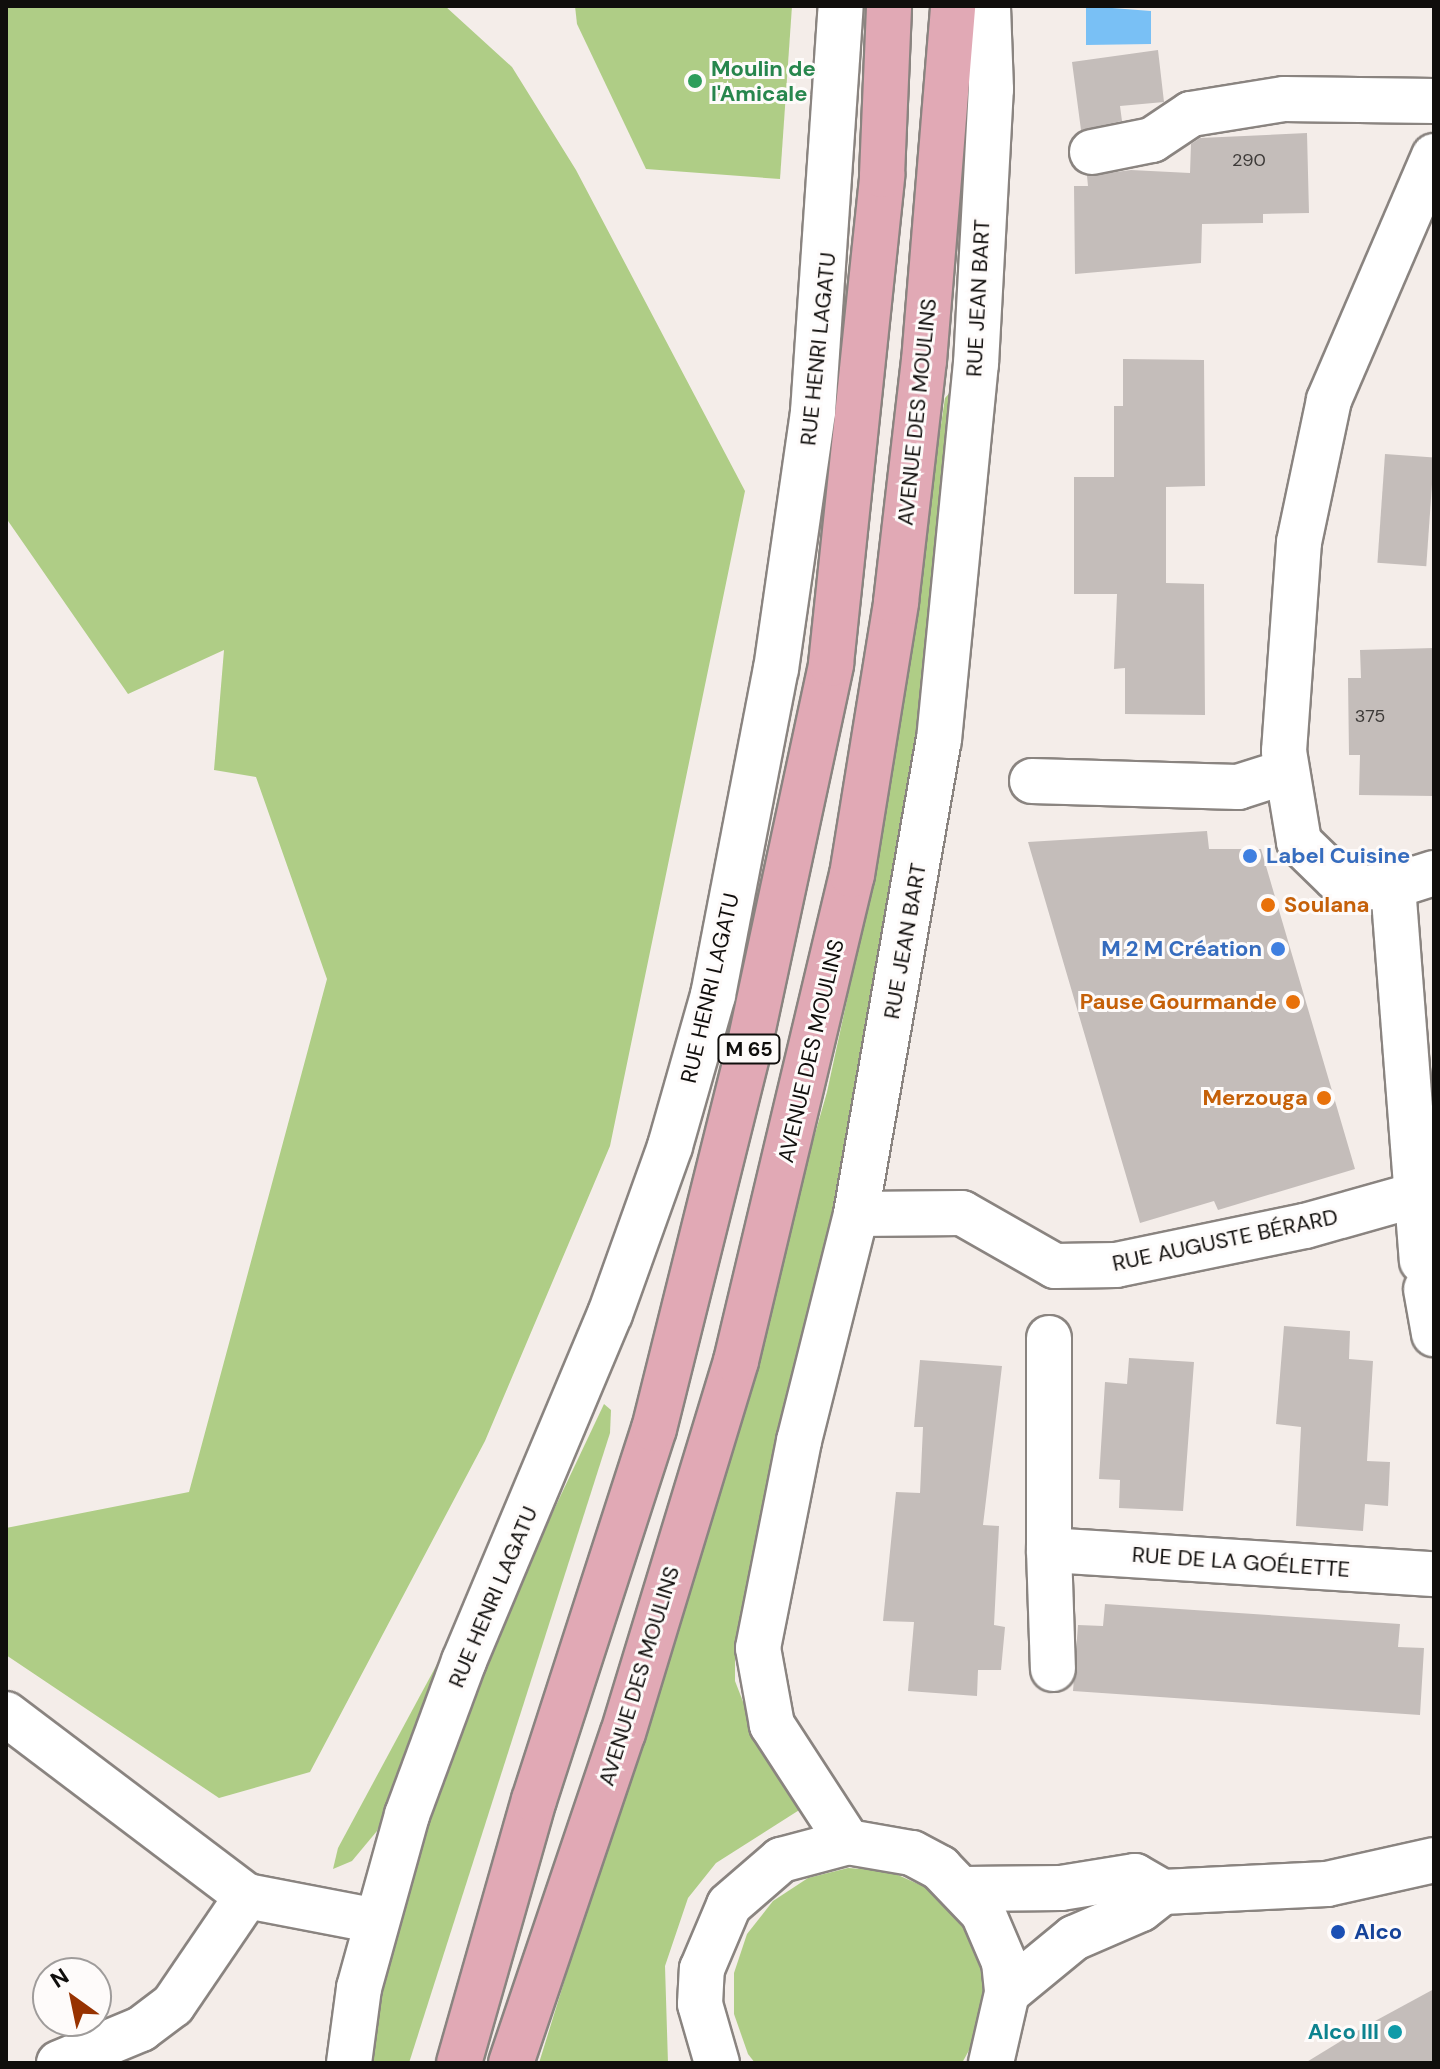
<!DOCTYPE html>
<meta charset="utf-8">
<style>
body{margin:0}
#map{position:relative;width:1440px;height:2069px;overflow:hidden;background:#f4ede9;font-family:"DM Sans",sans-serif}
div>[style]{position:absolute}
.green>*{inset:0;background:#afcd86}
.water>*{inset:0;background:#79c0f5}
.building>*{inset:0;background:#c4bdba;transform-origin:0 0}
.roads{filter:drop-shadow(2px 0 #8a8480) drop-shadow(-2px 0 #8a8480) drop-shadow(0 2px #8a8480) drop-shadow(0 -2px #8a8480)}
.minor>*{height:44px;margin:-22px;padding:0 22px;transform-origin:22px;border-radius:22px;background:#fff}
.major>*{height:44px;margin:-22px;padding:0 22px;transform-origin:22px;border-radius:22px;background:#e1a9b5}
.dots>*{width:22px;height:22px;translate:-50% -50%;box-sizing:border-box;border:4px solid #fefbfa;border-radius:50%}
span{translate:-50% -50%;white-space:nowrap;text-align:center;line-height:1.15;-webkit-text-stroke:6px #fefbfa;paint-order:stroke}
.number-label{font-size:18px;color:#3d3a38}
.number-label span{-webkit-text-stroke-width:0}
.shield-label span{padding:2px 6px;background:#fefbfa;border:2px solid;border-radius:6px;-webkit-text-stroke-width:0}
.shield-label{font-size:20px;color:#100e0c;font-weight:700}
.leisure-label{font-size:22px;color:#27864d;font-weight:700}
.left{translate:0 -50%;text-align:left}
.street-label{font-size:22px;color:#100e0c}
.shop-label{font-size:22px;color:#366cbe;font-weight:700}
.right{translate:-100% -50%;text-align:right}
.food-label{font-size:22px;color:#c56008;font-weight:700}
.transit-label{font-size:22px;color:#164399;font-weight:700}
.culture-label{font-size:22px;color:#0d838f;font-weight:700}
.frame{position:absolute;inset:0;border:8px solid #100e0c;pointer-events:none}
.north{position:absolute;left:32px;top:1957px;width:80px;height:80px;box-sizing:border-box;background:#fefbfa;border:2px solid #9f9c9b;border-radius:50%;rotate:327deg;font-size:22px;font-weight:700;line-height:32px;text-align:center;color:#100e0c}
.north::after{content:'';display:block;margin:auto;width:28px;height:36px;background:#973201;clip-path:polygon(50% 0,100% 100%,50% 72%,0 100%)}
</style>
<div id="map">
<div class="green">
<div style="clip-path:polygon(6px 6px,445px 6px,512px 67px,576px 170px,745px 491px,610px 1146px,485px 1441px,310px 1772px,219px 1798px,6px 1655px,6px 1528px,189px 1492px,327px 979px,256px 777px,214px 770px,224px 650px,128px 694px,6px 518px)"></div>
<div style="clip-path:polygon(575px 6px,792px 6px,780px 179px,646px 169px,577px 24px)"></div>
<div style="clip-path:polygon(954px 388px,943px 599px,837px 1199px,735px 1655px,735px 1681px,754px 1730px,804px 1807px,716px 1863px,688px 1898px,665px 1966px,668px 2063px,539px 2063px,677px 1617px,827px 1092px,873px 880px,945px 398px)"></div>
<div style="clip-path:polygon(604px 1404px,611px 1410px,610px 1433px,409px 2063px,365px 2063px,412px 1849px,480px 1666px)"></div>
<div style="clip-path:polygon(491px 1564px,377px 1831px,352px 1861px,333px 1869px,338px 1848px)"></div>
<div style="clip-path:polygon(848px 1868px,889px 1871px,927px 1888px,958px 1916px,977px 1952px,985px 1993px,978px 2034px,962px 2063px,755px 2063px,748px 2054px,734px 2014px,734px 1973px,747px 1934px,773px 1901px,808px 1878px)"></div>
</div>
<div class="water">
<div style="clip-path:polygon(1086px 6px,1151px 11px,1151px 44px,1086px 45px)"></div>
</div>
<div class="building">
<div style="clip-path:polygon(1158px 50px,1164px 102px,1120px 106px,1122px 121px,1081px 130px,1072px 62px)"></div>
<div style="clip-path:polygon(1307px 133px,1309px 213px,1263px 214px,1263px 223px,1202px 224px,1201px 263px,1075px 274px,1074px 186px,1088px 186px,1087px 176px,1131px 170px,1190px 173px,1191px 144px,1200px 138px)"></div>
<div style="clip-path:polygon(1123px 359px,1204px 360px,1205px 486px,1166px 487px,1166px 583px,1204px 584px,1205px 715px,1125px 714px,1125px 668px,1114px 669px,1117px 594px,1074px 594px,1074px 477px,1114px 477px,1114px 406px,1123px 406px)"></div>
<div style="left:1385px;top:454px;width:49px;height:109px;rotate:4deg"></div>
<div style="clip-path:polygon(1434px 648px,1434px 796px,1359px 795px,1360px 755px,1349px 755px,1348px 678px,1361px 678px,1360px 650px)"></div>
<div style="clip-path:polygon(1207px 831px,1209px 849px,1261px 849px,1355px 1169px,1218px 1210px,1214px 1201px,1140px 1223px,1028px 842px)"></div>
<div style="clip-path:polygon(1284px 1326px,1350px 1331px,1349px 1359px,1373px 1361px,1367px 1461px,1390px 1462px,1388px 1506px,1365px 1504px,1363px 1531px,1296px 1526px,1301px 1427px,1276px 1424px)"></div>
<div style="clip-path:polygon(1129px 1358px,1194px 1362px,1183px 1511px,1119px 1508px,1120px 1480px,1099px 1479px,1105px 1382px,1127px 1384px)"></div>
<div style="clip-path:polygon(920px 1360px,1002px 1366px,983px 1525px,999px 1526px,994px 1625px,1005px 1627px,1001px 1670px,978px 1670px,977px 1696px,908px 1691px,914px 1622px,883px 1621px,896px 1492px,920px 1493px,923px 1427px,914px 1427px)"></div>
<div style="clip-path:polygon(1105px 1604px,1400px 1624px,1398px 1647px,1424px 1648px,1420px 1715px,1073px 1691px,1078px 1625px,1103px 1626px)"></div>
<div style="clip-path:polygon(1434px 1989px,1434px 2063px,1305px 2063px,1364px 2027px)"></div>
</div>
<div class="roads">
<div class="minor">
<div style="left:1092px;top:152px;width:61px;rotate:-11.3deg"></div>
<div style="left:1152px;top:140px;width:47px;rotate:-33.7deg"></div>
<div style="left:1191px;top:114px;width:94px;rotate:-9.2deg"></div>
<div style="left:1284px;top:99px;width:150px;rotate:0.8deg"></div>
<div style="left:1434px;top:156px;width:266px;rotate:113.3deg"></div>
<div style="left:1329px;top:400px;width:145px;rotate:101.9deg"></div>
<div style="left:1299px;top:542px;width:210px;rotate:94.1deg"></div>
<div style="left:1284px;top:751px;width:92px;rotate:80.6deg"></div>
<div style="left:1299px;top:842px;width:52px;rotate:44.2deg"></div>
<div style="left:1336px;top:878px;width:23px;rotate:25deg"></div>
<div style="left:1357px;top:888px;width:36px;rotate:-3deg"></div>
<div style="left:1393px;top:886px;width:43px;rotate:-17.6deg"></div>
<div style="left:1032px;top:781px;width:206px;rotate:1.7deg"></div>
<div style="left:1238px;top:787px;width:49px;rotate:-17.7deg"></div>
<div style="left:1393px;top:886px;width:376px;rotate:85.6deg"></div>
<div style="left:856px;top:1214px;width:106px;rotate:-0.5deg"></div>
<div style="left:962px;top:1213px;width:107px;rotate:29.7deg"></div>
<div style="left:1055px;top:1266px;width:61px;rotate:-0.9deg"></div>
<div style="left:1116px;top:1265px;width:193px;rotate:-11.7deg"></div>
<div style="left:1305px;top:1226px;width:114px;rotate:-15.7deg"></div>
<div style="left:1426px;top:1289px;width:46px;rotate:79.9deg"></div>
<div style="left:1049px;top:1338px;width:212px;rotate:90deg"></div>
<div style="left:1049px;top:1550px;width:386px;rotate:3.6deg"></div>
<div style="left:1049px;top:1550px;width:119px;rotate:88.1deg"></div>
<div style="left:6px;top:1714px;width:302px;rotate:37.1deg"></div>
<div style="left:247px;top:1896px;width:132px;rotate:10.9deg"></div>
<div style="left:848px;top:1842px;width:140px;rotate:-123deg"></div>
<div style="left:772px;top:1725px;width:78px;rotate:-100.3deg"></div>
<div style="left:758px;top:1648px;width:211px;rotate:-78.8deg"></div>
<div style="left:799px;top:1441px;width:234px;rotate:-75.9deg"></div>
<div style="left:856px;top:1214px;width:481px;rotate:-80.1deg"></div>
<div style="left:939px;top:740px;width:378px;rotate:-84.4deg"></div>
<div style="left:976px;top:364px;width:275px;rotate:-86.9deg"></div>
<div style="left:991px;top:89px;width:83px;rotate:-92.1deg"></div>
<div style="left:965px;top:1889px;width:96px;rotate:-0.6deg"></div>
<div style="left:1061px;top:1888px;width:75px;rotate:-9.2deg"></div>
<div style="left:1135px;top:1876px;width:32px;rotate:30deg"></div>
<div style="left:1163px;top:1892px;width:164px;rotate:-2.8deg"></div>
<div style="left:1327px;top:1884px;width:110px;rotate:-12.6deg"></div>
<div style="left:1007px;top:1993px;width:87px;rotate:-39.4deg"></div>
<div style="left:1074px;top:1938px;width:73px;rotate:-23.4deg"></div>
<div style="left:1141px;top:1909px;width:28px;rotate:-38deg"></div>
<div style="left:59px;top:2063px;width:89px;rotate:-22.5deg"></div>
<div style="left:141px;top:2029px;width:40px;rotate:-37deg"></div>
<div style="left:173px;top:2005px;width:132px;rotate:-55.8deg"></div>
<div style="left:349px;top:2063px;width:76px;rotate:-82.4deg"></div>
<div style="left:359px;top:1988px;width:180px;rotate:-74.5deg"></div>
<div style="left:407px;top:1815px;width:164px;rotate:-69.7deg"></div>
<div style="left:464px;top:1661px;width:376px;rotate:-67.2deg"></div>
<div style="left:610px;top:1314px;width:178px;rotate:-70.3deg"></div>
<div style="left:670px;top:1146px;width:157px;rotate:-74.1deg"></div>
<div style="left:713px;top:995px;width:332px;rotate:-79.1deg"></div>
<div style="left:776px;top:669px;width:260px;rotate:-81.8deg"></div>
<div style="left:813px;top:412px;width:407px;rotate:-86.1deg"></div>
<div style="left:717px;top:2063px;width:61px;rotate:-106.1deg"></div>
<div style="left:700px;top:2004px;width:35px;rotate:-87deg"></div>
<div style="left:702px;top:1969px;width:69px;rotate:-67.1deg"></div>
<div style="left:729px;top:1905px;width:69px;rotate:-40.9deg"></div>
<div style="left:781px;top:1860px;width:69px;rotate:-15deg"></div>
<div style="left:848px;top:1842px;width:65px;rotate:9.8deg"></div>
<div style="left:912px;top:1853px;width:32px;rotate:28deg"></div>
<div style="left:940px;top:1868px;width:62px;rotate:46.3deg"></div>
<div style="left:983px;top:1913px;width:53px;rotate:66.8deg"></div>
<div style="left:1004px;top:1962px;width:31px;rotate:84deg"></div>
<div style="left:1007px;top:1993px;width:72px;rotate:102.9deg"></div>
</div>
<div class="major">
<div style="left:459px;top:2063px;width:273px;rotate:-74.1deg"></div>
<div style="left:534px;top:1800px;width:390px;rotate:-72.1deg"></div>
<div style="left:654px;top:1429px;width:398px;rotate:-76deg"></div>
<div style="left:750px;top:1043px;width:388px;rotate:-77.9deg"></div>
<div style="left:831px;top:664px;width:492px;rotate:-84deg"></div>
<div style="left:882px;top:175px;width:169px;rotate:-87.6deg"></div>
<div style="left:511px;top:2063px;width:348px;rotate:-71.3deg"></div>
<div style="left:623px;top:1733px;width:389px;rotate:-73.1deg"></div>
<div style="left:736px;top:1361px;width:500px;rotate:-76.6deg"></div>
<div style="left:852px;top:875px;width:277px;rotate:-80.8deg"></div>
<div style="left:896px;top:602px;width:243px;rotate:-83.4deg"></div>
<div style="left:924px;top:361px;width:356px;rotate:-85.3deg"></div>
</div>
</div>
<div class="dots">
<div style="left:695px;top:81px;background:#2e9e5b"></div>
<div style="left:1250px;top:856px;background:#3f7fe0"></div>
<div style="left:1268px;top:905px;background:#e8710a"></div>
<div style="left:1278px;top:949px;background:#3f7fe0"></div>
<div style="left:1293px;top:1002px;background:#e8710a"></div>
<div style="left:1324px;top:1098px;background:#e8710a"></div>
<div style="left:1338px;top:1932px;background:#1a4fb4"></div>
<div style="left:1395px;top:2032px;background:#0f9aa8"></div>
</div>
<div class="number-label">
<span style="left:1249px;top:160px">290</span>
<span style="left:1370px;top:716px">375</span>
</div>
<div class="shield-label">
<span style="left:749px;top:1049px">M 65</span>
</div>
<div class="leisure-label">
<span class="left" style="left:711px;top:81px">Moulin de<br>l'Amicale</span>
</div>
<div class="street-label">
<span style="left:978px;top:298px;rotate:-87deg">RUE JEAN BART</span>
<span style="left:818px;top:349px;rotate:-84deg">RUE HENRI LAGATU</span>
<span style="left:917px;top:412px;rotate:-84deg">AVENUE DES MOULINS</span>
<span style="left:905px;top:941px;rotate:-80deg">RUE JEAN BART</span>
<span style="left:710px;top:988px;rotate:-77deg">RUE HENRI LAGATU</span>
<span style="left:811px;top:1051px;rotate:-77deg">AVENUE DES MOULINS</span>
<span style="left:1225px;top:1240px;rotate:-12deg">RUE AUGUSTE BÉRARD</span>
<span style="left:1241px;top:1562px;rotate:4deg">RUE DE LA GOÉLETTE</span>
<span style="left:493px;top:1597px;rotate:-67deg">RUE HENRI LAGATU</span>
<span style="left:639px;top:1676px;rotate:-73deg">AVENUE DES MOULINS</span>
</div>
<div class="shop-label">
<span class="left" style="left:1266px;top:856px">Label Cuisine</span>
<span class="right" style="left:1262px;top:949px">M 2 M Création</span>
</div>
<div class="food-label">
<span class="left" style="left:1284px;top:905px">Soulana</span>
<span class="right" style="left:1277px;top:1002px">Pause Gourmande</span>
<span class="right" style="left:1308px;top:1098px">Merzouga</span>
</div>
<div class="transit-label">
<span class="left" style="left:1354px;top:1932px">Alco</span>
</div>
<div class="culture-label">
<span class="right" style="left:1379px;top:2032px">Alco III</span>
</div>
<div class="frame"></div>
<div class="north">N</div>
</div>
